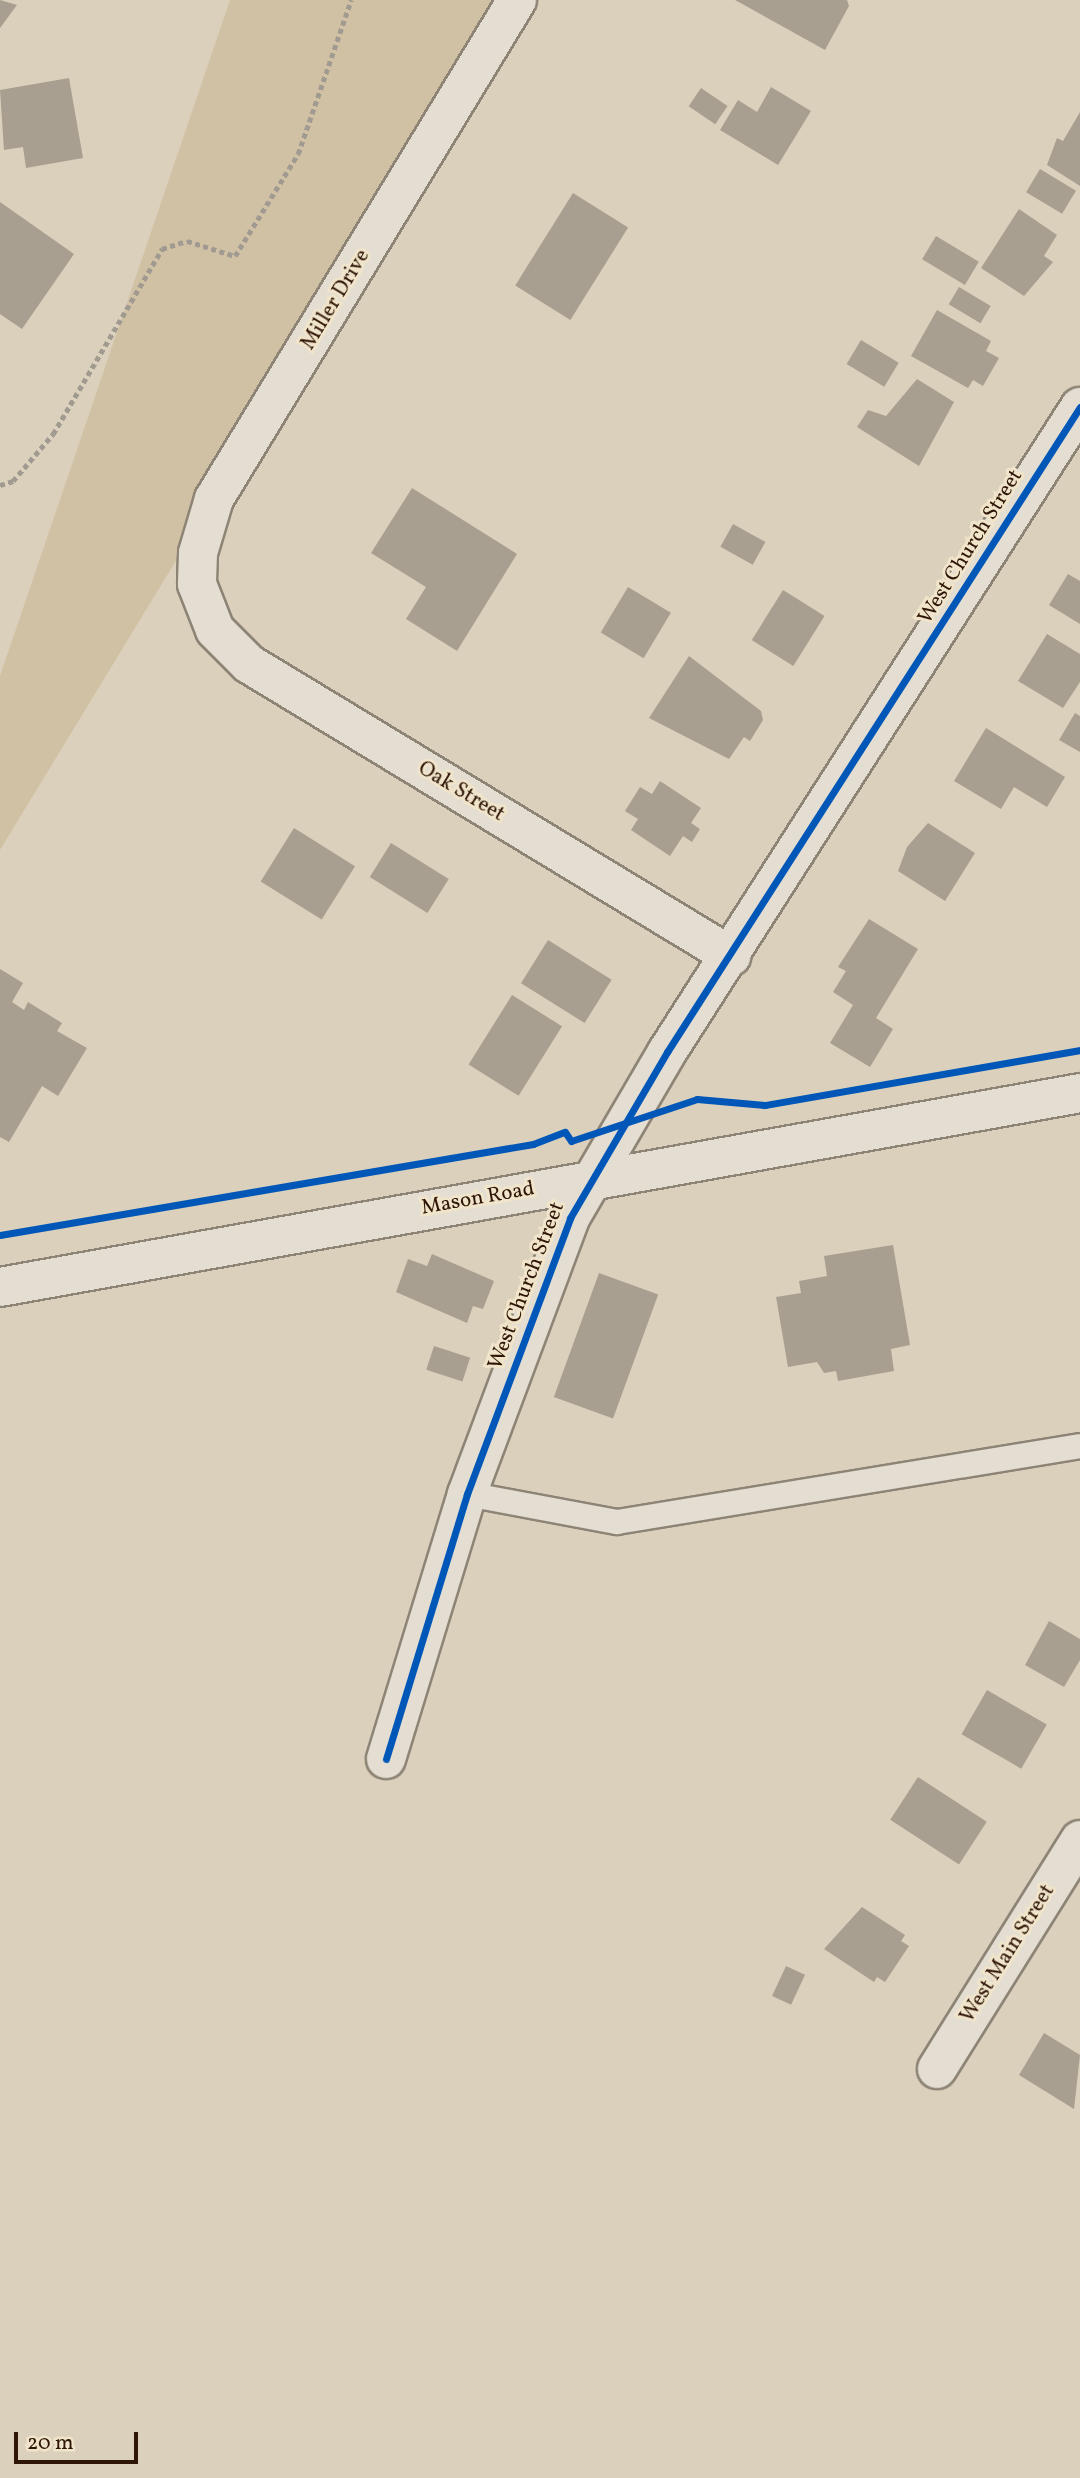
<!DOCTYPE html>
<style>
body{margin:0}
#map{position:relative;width:1080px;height:2478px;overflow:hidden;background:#dbd0bb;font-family:Vollkorn,serif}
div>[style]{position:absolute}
.green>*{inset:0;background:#d1c1a4}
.building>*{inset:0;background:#a89f90;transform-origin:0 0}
.path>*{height:4.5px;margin-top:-2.25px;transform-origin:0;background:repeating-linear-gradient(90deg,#a09a90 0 5px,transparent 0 8.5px)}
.roads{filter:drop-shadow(2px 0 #8d8476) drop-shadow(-2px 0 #8d8476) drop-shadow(0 2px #8d8476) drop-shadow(0 -2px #8d8476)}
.lane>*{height:24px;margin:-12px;padding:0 12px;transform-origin:12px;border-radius:12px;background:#e3ddd2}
.street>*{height:38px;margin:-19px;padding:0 19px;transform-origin:19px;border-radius:19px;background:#e3ddd2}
.secondary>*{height:38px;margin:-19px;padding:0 19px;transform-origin:19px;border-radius:19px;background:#e3ddd2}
.cycleway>*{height:7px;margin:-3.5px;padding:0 3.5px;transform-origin:3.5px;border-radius:3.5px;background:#0057b8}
span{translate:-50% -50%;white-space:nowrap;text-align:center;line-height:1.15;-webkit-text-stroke:6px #f0e4ca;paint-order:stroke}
.street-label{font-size:21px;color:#2e1506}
.scale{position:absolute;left:14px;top:2432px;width:124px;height:32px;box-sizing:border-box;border:4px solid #2e1506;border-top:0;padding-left:9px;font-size:21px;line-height:24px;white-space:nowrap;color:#2e1506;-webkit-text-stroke:5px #f0e4ca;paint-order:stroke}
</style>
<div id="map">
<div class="green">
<div style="clip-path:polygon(230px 0,517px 0,0 850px,0 676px)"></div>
</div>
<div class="building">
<div style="clip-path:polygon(0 0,17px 5px,0 28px)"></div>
<div style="clip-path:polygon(735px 0,847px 0,849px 6px,825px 50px)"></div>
<div style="clip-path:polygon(69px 78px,83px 158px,26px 168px,23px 147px,4px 150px,0 90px)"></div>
<div style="clip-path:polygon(771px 87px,811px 111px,778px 165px,720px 130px,738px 100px,757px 112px)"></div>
<div style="left:701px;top:88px;width:32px;height:22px;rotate:34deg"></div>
<div style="clip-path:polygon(1080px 112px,1080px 186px,1047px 165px,1057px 138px,1063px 141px)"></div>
<div style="left:1040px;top:169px;width:42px;height:27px;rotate:31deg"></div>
<div style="left:573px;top:193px;width:65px;height:109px;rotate:32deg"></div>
<div style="clip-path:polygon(0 202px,74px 254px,22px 329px,0 314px)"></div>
<div style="clip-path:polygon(1019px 209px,1057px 235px,1044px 256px,1053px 262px,1024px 296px,981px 268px)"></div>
<div style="left:936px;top:236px;width:50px;height:27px;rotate:31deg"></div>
<div style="left:959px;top:287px;width:37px;height:20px;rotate:31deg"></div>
<div style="clip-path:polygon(937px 310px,991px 341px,986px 351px,999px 358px,983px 386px,973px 380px,968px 388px,911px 356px)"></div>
<div style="left:861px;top:340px;width:44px;height:28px;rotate:31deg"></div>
<div style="clip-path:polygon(917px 379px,954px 402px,919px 466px,857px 427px,868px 410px,886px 416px)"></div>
<div style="clip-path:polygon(412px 488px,517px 554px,457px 651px,406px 619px,426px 587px,371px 553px)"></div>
<div style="left:733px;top:524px;width:37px;height:26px;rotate:29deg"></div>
<div style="clip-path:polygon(1068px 574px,1080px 581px,1080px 624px,1049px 605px)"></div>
<div style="left:628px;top:587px;width:50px;height:53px;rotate:31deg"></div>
<div style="left:783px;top:590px;width:49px;height:59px;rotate:32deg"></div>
<div style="clip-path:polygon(1047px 634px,1080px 654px,1080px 682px,1063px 708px,1018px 681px)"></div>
<div style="clip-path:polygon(689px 656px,761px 711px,763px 720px,750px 741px,744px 737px,729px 759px,649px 718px)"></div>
<div style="clip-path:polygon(1075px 713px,1080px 716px,1080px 752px,1059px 740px)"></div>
<div style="clip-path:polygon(986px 728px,1065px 777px,1047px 807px,1014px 787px,1001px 809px,954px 781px)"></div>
<div style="clip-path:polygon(660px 781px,701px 808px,691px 823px,700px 829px,692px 842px,683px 836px,670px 856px,631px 830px,638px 819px,625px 811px,640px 787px,652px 794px)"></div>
<div style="clip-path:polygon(928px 823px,975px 853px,945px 901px,898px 871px,907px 847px)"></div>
<div style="left:294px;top:828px;width:72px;height:63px;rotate:32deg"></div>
<div style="left:391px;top:843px;width:68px;height:40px;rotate:32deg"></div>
<div style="clip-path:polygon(869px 919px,918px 949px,876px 1018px,893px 1029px,870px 1067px,830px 1043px,853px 1005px,833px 992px,846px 971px,838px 967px)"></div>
<div style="left:548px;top:940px;width:75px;height:51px;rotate:32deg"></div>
<div style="clip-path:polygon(0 969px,23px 983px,12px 1002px,24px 1010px,28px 1002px,62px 1023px,57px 1031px,87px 1048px,58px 1096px,42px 1086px,9px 1142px,0 1137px)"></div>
<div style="left:512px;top:995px;width:59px;height:82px;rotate:32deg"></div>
<div style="clip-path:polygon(893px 1245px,910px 1345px,891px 1349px,894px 1371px,838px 1381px,836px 1371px,824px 1373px,817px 1362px,788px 1367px,776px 1297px,801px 1293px,799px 1281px,827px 1276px,824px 1256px)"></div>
<div style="clip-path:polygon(432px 1254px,494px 1281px,483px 1309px,473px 1306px,467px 1323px,396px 1292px,408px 1259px,427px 1266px)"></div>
<div style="left:599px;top:1273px;width:63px;height:132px;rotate:20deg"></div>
<div style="left:434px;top:1346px;width:38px;height:25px;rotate:18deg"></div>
<div style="clip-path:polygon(1049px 1621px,1080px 1639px,1080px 1660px,1064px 1687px,1025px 1665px)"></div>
<div style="left:987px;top:1690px;width:69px;height:51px;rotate:30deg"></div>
<div style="left:918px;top:1777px;width:82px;height:51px;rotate:33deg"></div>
<div style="clip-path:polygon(862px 1907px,905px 1935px,901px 1941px,909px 1946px,885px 1982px,877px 1977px,874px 1982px,824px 1949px)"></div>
<div style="left:786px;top:1966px;width:21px;height:33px;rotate:25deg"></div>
<div style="clip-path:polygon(1044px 2033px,1080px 2055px,1074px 2109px,1019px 2075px)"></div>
</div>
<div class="path">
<div style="left:0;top:485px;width:14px;rotate:-17deg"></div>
<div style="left:13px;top:481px;width:62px;rotate:-49.6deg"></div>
<div style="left:53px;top:434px;width:215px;rotate:-59.5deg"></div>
<div style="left:162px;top:249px;width:26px;rotate:-18deg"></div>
<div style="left:187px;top:241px;width:50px;rotate:17.4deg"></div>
<div style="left:235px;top:256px;width:120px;rotate:-58.3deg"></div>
<div style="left:298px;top:154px;width:163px;rotate:-71deg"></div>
</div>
<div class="roads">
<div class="lane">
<div style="left:467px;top:1494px;width:153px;rotate:10.6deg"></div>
<div style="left:617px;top:1522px;width:469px;rotate:-9.3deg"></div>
</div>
<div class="street">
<div style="left:517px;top:0;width:584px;rotate:121.27deg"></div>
<div style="left:214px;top:499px;width:56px;rotate:106.5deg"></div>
<div style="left:198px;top:553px;width:31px;rotate:92deg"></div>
<div style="left:197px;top:584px;width:49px;rotate:68.6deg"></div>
<div style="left:215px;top:630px;width:48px;rotate:45deg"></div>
<div style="left:249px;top:664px;width:564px;rotate:31.21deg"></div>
<div style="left:386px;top:1759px;width:277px;rotate:-73deg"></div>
<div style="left:467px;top:1494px;width:295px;rotate:-69.5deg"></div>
<div style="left:570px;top:1218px;width:192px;rotate:-59.7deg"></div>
<div style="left:667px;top:1052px;width:766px;rotate:-57.37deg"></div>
<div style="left:937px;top:2069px;width:270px;rotate:-58deg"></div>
</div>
<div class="secondary">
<div style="left:0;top:1287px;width:1097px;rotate:-10.18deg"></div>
</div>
</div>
<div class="cycleway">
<div style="left:0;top:1235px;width:541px;rotate:-9.69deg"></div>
<div style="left:533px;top:1144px;width:34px;rotate:-21deg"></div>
<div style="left:565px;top:1132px;width:11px;rotate:56deg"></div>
<div style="left:571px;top:1141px;width:133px;rotate:-18.4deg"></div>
<div style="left:697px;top:1099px;width:68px;rotate:5deg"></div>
<div style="left:765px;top:1105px;width:320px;rotate:-9.9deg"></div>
<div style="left:386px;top:1759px;width:277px;rotate:-73deg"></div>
<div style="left:467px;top:1494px;width:295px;rotate:-69.5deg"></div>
<div style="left:570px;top:1218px;width:192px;rotate:-59.7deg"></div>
<div style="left:667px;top:1052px;width:766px;rotate:-57.37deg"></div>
</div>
<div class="street-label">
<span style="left:336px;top:300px;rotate:-59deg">Miller Drive</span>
<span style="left:971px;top:547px;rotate:-58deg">West Church Street</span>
<span style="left:461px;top:792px;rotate:31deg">Oak Street</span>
<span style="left:478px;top:1199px;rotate:-10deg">Mason Road</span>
<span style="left:527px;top:1286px;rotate:-69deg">West Church Street</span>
<span style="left:1008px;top:1954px;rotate:-58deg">West Main Street</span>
</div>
<div class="scale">20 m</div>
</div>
